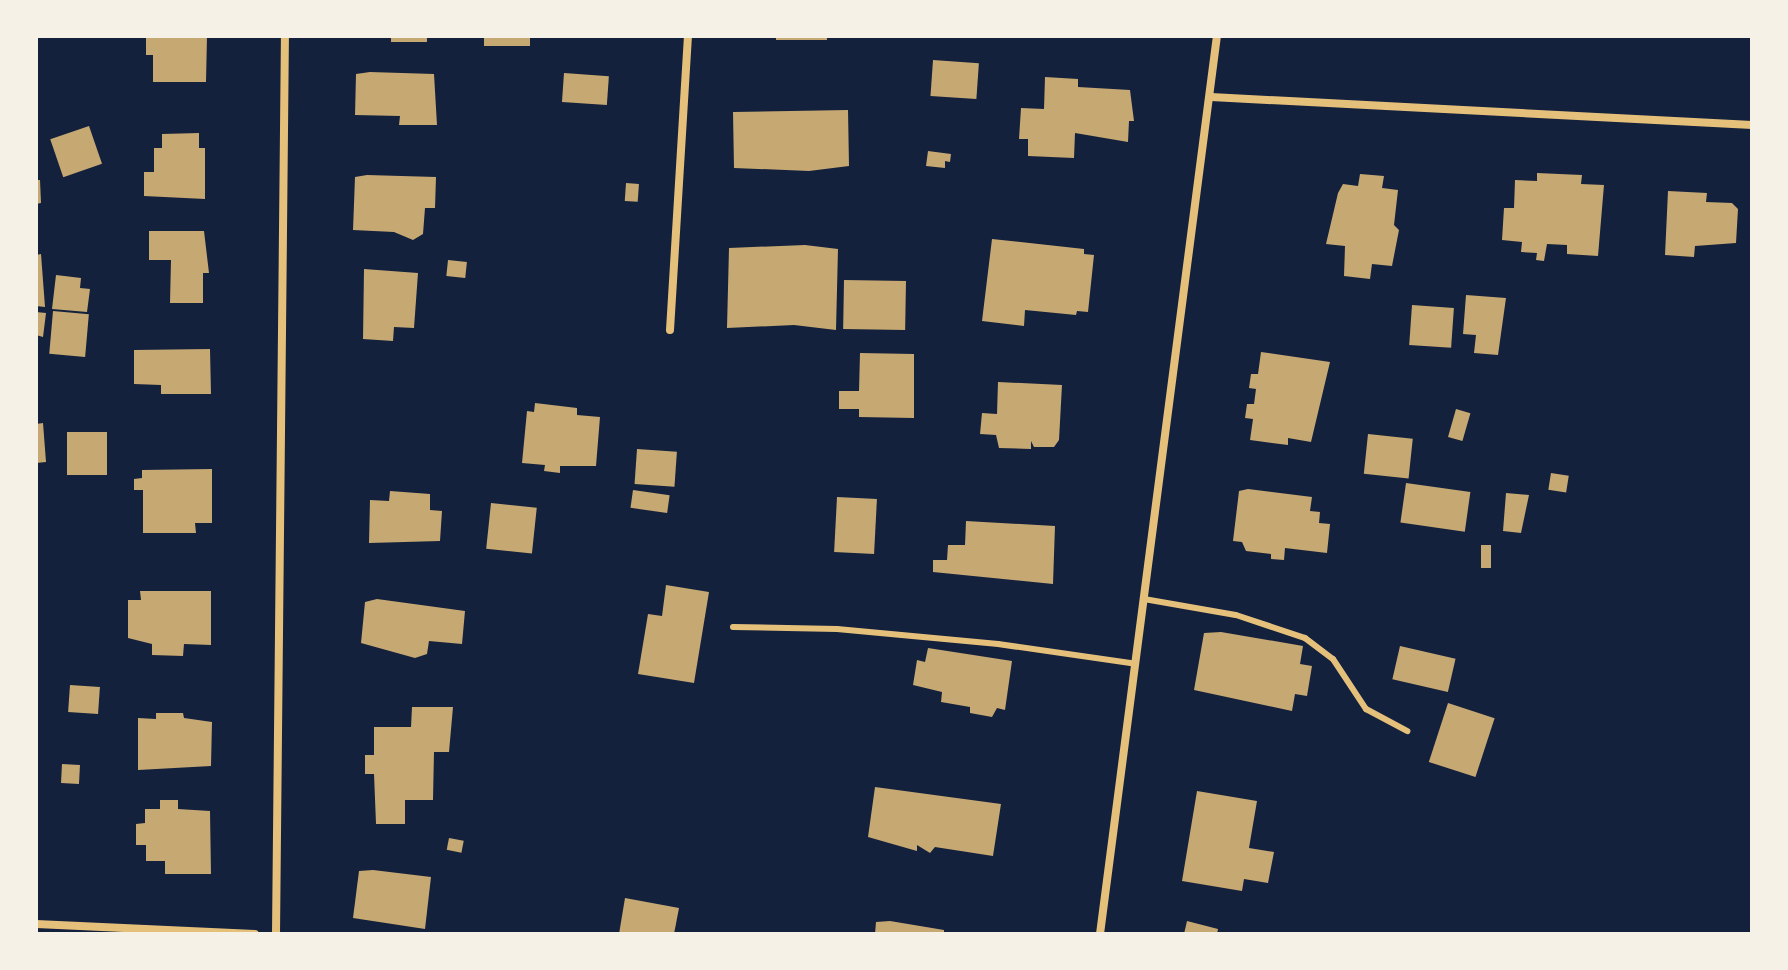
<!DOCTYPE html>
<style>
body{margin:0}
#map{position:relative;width:1788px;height:970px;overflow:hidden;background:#14213d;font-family:"PT Sans",sans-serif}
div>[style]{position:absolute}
.building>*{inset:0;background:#c6a872;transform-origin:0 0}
.service>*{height:6px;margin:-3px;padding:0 3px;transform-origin:3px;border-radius:3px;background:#e5c07b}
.minor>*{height:8px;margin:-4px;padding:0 4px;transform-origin:4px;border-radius:4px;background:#e5c07b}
span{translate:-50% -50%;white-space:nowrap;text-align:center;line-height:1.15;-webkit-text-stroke:8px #f6f1e7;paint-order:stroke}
.frame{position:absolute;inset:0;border:38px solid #f6f1e7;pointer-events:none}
</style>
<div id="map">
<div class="building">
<div style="clip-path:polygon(146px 36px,207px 36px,206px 82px,153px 82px,153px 55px,146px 55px)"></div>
<div style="left:391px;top:36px;width:36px;height:6px"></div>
<div style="left:484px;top:36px;width:46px;height:10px"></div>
<div style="left:776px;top:36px;width:51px;height:4px"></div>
<div style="left:933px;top:60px;width:46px;height:36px;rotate:4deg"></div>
<div style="clip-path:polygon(370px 72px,434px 74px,437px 125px,399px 125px,400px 116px,355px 115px,356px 74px)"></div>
<div style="left:564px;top:73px;width:45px;height:29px;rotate:4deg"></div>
<div style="clip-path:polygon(1045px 77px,1078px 79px,1078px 87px,1130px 90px,1134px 121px,1129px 121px,1128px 142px,1075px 133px,1074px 158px,1028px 156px,1028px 139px,1019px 139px,1021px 108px,1044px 109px)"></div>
<div style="clip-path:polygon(848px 110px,849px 166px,809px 171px,734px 168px,733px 112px)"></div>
<div style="left:89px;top:126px;width:40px;height:41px;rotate:71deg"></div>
<div style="clip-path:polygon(199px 133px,199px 148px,205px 148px,205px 199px,144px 196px,144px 172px,154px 172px,154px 148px,162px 148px,162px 134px)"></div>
<div style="clip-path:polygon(928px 151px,951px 154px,950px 162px,945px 161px,945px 168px,926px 166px)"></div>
<div style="clip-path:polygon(1537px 173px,1582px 175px,1581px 184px,1604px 185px,1598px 256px,1567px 254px,1567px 245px,1547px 244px,1544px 261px,1536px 260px,1537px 253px,1521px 252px,1522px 242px,1502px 240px,1504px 208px,1514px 208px,1515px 180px,1537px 181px)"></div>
<div style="clip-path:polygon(1360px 174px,1384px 176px,1382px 188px,1398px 190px,1394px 225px,1399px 230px,1392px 266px,1372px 264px,1370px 279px,1344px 276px,1345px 246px,1326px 244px,1338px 193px,1343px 184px,1358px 186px)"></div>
<div style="clip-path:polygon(367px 175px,436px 177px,435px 208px,425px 208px,423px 234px,413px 240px,394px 232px,353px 230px,355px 177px)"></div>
<div style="clip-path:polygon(36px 180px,40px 180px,41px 203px,36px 204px)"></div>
<div style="left:626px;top:183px;width:13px;height:18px;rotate:4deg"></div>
<div style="clip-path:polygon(1668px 191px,1707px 193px,1706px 202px,1732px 203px,1738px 209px,1736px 243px,1695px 246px,1694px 257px,1665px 255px)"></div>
<div style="clip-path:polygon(149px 231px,204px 231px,209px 273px,203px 273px,203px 303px,170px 303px,171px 260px,149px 260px)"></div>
<div style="clip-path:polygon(992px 239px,1084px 249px,1084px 254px,1094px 255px,1088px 312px,1077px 311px,1076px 315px,1025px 310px,1024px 326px,982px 321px)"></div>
<div style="clip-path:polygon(805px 245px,838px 249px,836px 330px,794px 325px,727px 328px,729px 248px)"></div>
<div style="clip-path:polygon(41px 254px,45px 307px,36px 306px,36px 255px)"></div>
<div style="left:448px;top:260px;width:19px;height:16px;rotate:6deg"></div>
<div style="clip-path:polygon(364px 269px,418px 273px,414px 328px,394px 327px,393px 341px,363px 339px)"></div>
<div style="clip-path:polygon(56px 275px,81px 278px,80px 288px,90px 289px,87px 312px,52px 309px)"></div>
<div style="left:844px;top:280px;width:62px;height:49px;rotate:1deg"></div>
<div style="clip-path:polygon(1466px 295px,1506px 298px,1498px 355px,1474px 353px,1476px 335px,1463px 334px)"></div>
<div style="left:1412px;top:305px;width:42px;height:40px;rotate:4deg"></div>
<div style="left:53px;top:311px;width:36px;height:43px;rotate:5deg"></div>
<div style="clip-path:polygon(36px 312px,46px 313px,43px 337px,36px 335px)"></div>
<div style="clip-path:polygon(210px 349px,211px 394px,161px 394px,161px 385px,134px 384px,134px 350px)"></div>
<div style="clip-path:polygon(1261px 352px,1330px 362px,1311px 442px,1288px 438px,1288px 445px,1250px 440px,1253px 419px,1245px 418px,1247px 404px,1254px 404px,1256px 389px,1249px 388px,1251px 374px,1258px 374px)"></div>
<div style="clip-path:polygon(860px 353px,914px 354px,914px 418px,859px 417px,859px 409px,839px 409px,839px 391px,859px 391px)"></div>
<div style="clip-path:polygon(998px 382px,1062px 385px,1059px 440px,1054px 447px,1034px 447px,1031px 441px,1031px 449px,999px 448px,996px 435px,980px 434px,982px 413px,997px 414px)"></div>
<div style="clip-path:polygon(535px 403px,577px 408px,577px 415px,600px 417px,596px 466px,560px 466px,560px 473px,544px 471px,545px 465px,522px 463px,527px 411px,534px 412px)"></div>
<div style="left:1456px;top:409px;width:15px;height:29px;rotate:16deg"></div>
<div style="clip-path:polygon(43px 423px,46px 462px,36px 463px,36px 424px)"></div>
<div style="left:67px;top:432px;width:40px;height:43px"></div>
<div style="left:1368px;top:434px;width:45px;height:40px;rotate:6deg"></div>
<div style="left:637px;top:449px;width:40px;height:35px;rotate:4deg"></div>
<div style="clip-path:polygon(212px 469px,212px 523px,195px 523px,196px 533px,143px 533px,143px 490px,134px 490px,134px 479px,142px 478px,142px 470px)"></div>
<div style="left:1551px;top:473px;width:18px;height:17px;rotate:9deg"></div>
<div style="left:1406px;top:483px;width:65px;height:40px;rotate:8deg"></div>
<div style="clip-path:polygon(1248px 489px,1312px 497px,1310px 511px,1320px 512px,1319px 523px,1330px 524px,1327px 553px,1285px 548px,1284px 560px,1271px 559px,1271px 554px,1246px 551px,1242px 542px,1233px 541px,1239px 491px)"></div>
<div style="left:633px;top:490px;width:37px;height:18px;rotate:8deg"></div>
<div style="clip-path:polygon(390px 491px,430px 494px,430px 510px,442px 511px,440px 541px,369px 543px,370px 500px,389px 501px)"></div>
<div style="clip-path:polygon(1506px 493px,1529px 495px,1521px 533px,1503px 531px)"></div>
<div style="left:837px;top:497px;width:40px;height:55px;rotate:3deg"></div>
<div style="left:491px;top:503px;width:46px;height:46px;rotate:6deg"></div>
<div style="clip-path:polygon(966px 521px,1055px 526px,1053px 584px,933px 572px,933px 560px,947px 560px,948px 545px,965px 545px)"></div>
<div style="left:1481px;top:545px;width:10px;height:23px"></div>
<div style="clip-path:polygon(666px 585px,709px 592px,694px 683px,638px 674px,648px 614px,662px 616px)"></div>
<div style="clip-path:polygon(140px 591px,211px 591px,211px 645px,184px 644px,183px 656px,152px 655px,152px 644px,128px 638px,128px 600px,141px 600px)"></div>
<div style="clip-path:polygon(377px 599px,465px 611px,462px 644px,429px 641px,427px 654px,415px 658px,361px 643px,365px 602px)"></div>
<div style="clip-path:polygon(1221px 632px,1303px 646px,1300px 664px,1312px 666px,1307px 696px,1295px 694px,1292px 711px,1194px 690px,1204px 633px)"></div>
<div style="left:1400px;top:646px;width:57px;height:34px;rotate:13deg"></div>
<div style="clip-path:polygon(928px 648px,1012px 661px,1005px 710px,997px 708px,992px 717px,970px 713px,970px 707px,941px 702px,942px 692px,913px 685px,917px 660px,925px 662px)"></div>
<div style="left:70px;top:685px;width:30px;height:27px;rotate:4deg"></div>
<div style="left:1448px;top:703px;width:49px;height:62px;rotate:18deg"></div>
<div style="clip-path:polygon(412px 707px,453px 707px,449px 752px,434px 752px,433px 800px,405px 800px,405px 824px,376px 824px,374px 774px,365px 774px,365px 755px,374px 755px,374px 727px,411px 727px)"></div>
<div style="clip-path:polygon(156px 713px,183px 713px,184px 718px,212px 722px,211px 766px,138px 770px,138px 718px,156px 719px)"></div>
<div style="left:62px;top:764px;width:18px;height:19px;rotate:3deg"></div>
<div style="clip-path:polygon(875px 787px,1001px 804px,993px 856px,935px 847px,930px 853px,917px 845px,917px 851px,868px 837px)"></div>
<div style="clip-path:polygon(1197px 791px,1257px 801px,1249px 848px,1274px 852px,1268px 883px,1244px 879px,1242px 891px,1182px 881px)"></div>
<div style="clip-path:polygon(160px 800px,178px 800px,178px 809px,210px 811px,211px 874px,165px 874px,165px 861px,146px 861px,146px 845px,136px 845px,136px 824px,145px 823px,145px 809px,160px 809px)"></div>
<div style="left:449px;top:838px;width:15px;height:12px;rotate:11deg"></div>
<div style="clip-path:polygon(373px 870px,431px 877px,425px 929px,353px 918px,359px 871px)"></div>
<div style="clip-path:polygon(625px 898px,679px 908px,674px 934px,619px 934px)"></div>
<div style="clip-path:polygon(890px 921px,944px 930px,944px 934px,875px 934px,876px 922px)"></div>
<div style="clip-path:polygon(1187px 921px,1218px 929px,1217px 934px,1184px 934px)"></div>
</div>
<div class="service">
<div style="left:1144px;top:599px;width:93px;rotate:9.9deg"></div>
<div style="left:1236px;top:615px;width:73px;rotate:18.4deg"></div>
<div style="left:1305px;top:638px;width:35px;rotate:37deg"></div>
<div style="left:1333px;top:659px;width:60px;rotate:56.6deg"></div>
<div style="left:1366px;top:709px;width:47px;rotate:28.2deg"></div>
<div style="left:733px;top:627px;width:104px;rotate:1.1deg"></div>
<div style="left:837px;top:629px;width:162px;rotate:5.3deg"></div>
<div style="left:998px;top:644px;width:139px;rotate:8.2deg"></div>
</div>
<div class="minor">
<div style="left:1211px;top:97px;width:542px;rotate:2.96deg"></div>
<div style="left:670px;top:330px;width:295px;rotate:-86.5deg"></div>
<div style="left:36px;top:924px;width:219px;rotate:2.6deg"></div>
<div style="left:276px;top:934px;width:898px;rotate:-89.43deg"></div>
<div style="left:1100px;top:934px;width:906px;rotate:-82.58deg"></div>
</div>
<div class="frame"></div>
</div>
